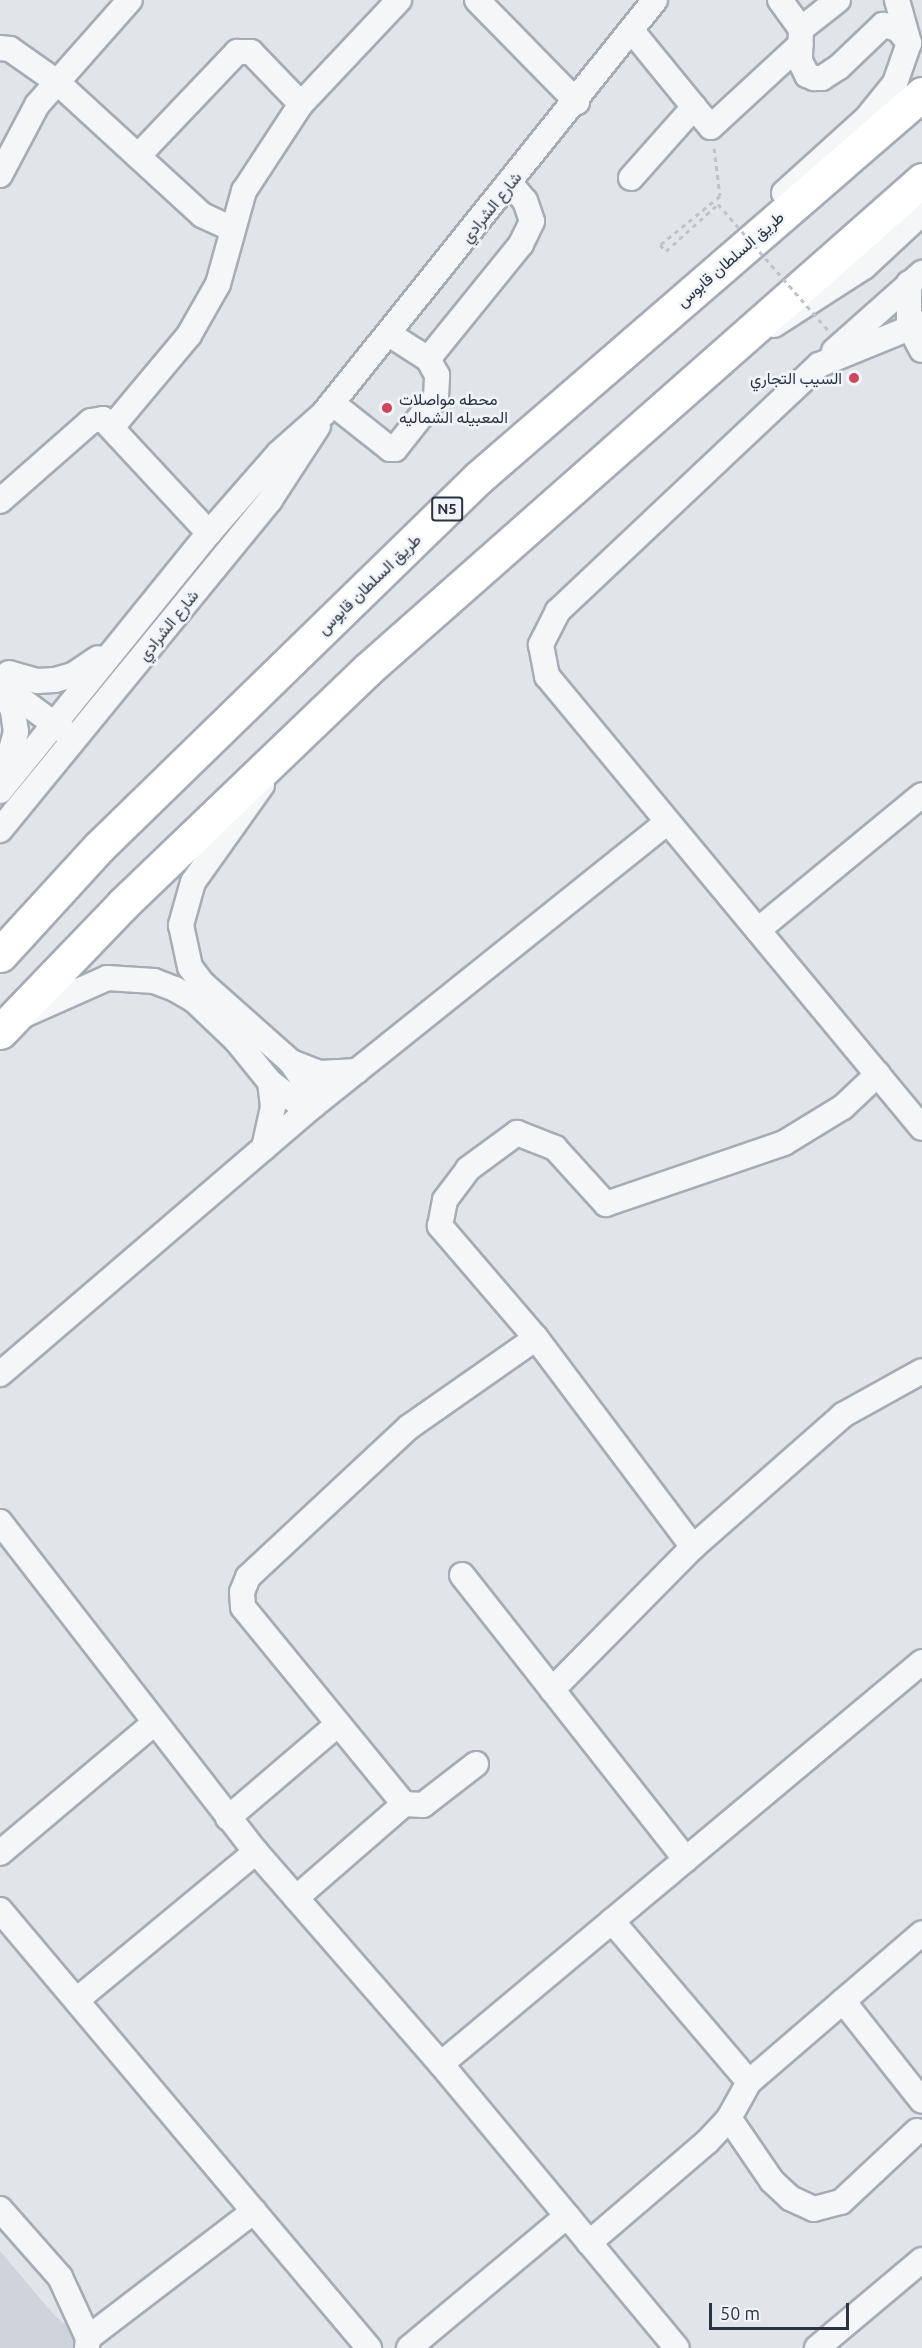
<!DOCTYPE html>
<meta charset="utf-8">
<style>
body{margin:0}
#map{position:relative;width:922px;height:2348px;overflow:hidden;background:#e1e5ea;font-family:Ubuntu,Vazirmatn,sans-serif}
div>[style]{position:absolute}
.built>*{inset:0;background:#cfd4dc}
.path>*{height:3px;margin-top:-1.5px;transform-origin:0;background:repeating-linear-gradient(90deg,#bfc3c9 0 4.5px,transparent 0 9px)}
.roads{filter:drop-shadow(2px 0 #a6acb5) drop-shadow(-2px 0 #a6acb5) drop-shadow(0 2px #a6acb5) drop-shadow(0 -2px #a6acb5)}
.minor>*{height:24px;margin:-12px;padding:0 12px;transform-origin:12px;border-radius:12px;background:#f4f6f8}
.highway>*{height:33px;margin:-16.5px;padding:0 16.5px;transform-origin:16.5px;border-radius:16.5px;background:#fff}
.path-bridge>*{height:3px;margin-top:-1.5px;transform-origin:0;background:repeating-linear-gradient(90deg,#bfc3c9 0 4.5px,transparent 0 9px)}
.dots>*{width:16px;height:16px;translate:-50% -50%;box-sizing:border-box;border:3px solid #f1f4f8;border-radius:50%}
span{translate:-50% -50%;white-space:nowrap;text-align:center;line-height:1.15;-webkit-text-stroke:5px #f1f4f8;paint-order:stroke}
.shield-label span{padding:2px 4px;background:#f1f4f8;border:2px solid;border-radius:4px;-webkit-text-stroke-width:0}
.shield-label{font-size:15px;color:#293343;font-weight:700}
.street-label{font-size:16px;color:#293343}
.poi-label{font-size:16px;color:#293343}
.right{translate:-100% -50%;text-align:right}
.left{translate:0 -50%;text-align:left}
.scale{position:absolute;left:709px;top:2303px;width:140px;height:27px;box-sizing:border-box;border:3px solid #293343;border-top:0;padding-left:8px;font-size:18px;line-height:21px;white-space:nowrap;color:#293343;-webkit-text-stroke:4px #f1f4f8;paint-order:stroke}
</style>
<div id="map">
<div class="built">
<div style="clip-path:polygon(0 2251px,54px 2315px,94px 2348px,0 2348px)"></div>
</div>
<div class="path">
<div style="left:714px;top:148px;width:48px;rotate:82.9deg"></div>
<div style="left:720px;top:196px;width:77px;rotate:140.8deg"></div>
<div style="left:660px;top:245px;width:8px;rotate:45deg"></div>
<div style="left:666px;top:251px;width:70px;rotate:-42.1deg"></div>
</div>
<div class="roads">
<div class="minor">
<div style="left:477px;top:0;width:143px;rotate:45.6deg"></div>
<div style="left:780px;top:0;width:36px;rotate:54deg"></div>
<div style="left:801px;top:29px;width:32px;rotate:92deg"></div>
<div style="left:800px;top:61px;width:16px;rotate:63deg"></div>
<div style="left:807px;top:75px;width:8px;rotate:23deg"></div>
<div style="left:814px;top:78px;width:8px"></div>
<div style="left:822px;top:78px;width:20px;rotate:-33deg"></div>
<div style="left:839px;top:67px;width:61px;rotate:-43.7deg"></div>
<div style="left:883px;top:25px;width:16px;rotate:15deg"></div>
<div style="left:898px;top:29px;width:18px;rotate:52deg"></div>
<div style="left:801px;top:29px;width:47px;rotate:-38.1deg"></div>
<div style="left:632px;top:31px;width:98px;rotate:50.8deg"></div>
<div style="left:0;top:48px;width:10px;rotate:6deg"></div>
<div style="left:10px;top:49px;width:57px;rotate:35.1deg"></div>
<div style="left:57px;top:82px;width:197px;rotate:42.5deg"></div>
<div style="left:202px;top:215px;width:33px;rotate:25deg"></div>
<div style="left:138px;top:156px;width:144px;rotate:-46.4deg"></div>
<div style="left:237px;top:52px;width:14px"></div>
<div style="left:251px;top:52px;width:72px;rotate:46.1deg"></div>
<div style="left:0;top:175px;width:79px;rotate:-62.1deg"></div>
<div style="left:37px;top:105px;width:140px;rotate:-48.5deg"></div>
<div style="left:631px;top:178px;width:95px;rotate:-48.4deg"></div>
<div style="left:694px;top:107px;width:26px;rotate:50deg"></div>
<div style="left:711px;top:127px;width:122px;rotate:-42.7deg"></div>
<div style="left:784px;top:193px;width:110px;rotate:-42.1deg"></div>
<div style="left:866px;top:119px;width:46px;rotate:-51.1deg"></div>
<div style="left:895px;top:83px;width:42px;rotate:-70.7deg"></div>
<div style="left:909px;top:43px;width:45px;rotate:-105.6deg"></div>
<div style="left:909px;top:283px;width:43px;rotate:90deg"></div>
<div style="left:909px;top:326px;width:27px;rotate:62deg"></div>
<div style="left:922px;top:323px;width:111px;rotate:157.8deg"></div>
<div style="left:819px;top:365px;width:359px;rotate:136.7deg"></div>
<div style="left:558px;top:611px;width:38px;rotate:117deg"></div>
<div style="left:541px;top:645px;width:32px;rotate:79deg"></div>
<div style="left:547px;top:676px;width:587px;rotate:50.32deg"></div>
<div style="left:774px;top:325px;width:107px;rotate:-32.8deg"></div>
<div style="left:864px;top:267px;width:79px;rotate:-43deg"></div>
<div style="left:389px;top:334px;width:46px;rotate:32.7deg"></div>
<div style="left:428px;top:359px;width:148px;rotate:-51deg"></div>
<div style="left:521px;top:244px;width:25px;rotate:-64deg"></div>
<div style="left:532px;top:221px;width:21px;rotate:-109deg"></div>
<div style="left:525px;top:201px;width:23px;rotate:-130deg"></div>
<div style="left:834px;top:351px;width:118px;rotate:-41.6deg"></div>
<div style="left:332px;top:403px;width:74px;rotate:38.4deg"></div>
<div style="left:390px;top:449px;width:5px"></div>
<div style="left:395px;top:449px;width:66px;rotate:-51.7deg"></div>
<div style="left:436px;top:397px;width:22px;rotate:-87deg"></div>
<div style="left:437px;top:375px;width:18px;rotate:-119deg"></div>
<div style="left:113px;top:426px;width:119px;rotate:-50.1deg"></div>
<div style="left:189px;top:335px;width:59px;rotate:-60.4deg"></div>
<div style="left:218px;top:284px;width:97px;rotate:-74.4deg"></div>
<div style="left:244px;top:191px;width:104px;rotate:-56.8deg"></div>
<div style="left:301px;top:104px;width:143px;rotate:-46.7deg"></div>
<div style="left:0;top:501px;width:121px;rotate:-41.3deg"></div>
<div style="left:91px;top:421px;width:12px;rotate:-9deg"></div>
<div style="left:103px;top:419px;width:156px;rotate:47.1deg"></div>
<div style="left:9px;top:673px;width:29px;rotate:16deg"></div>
<div style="left:37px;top:681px;width:18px;rotate:-3deg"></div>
<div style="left:55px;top:680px;width:19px;rotate:-16deg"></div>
<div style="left:73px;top:675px;width:30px;rotate:-34deg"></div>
<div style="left:0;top:685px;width:29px;rotate:63deg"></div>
<div style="left:13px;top:711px;width:21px;rotate:82deg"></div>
<div style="left:16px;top:732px;width:45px;rotate:105.6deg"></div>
<div style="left:4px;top:687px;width:76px;rotate:36.4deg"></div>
<div style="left:262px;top:785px;width:119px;rotate:125.4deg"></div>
<div style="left:193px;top:882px;width:45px;rotate:105.6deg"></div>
<div style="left:181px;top:925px;width:43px;rotate:77.9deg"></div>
<div style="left:190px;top:967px;width:20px;rotate:53deg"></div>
<div style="left:202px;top:983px;width:119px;rotate:41.6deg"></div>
<div style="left:291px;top:1062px;width:36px;rotate:56deg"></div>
<div style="left:311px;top:1092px;width:14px;rotate:82deg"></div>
<div style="left:313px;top:1106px;width:14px;rotate:-172deg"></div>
<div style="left:299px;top:1104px;width:36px;rotate:-143deg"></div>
<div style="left:0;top:791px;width:332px;rotate:-51deg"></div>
<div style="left:209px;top:533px;width:106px;rotate:-48.8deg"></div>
<div style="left:279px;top:453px;width:60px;rotate:-41.6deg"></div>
<div style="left:324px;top:413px;width:529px;rotate:-51.29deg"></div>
<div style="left:0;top:830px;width:426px;rotate:-50.7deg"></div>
<div style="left:270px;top:500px;width:88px;rotate:-57deg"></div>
<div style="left:758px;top:930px;width:212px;rotate:-39.5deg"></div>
<div style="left:15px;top:1019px;width:101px;rotate:-24deg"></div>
<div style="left:107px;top:978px;width:47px;rotate:3.7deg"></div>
<div style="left:154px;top:981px;width:22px;rotate:21deg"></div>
<div style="left:175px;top:989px;width:22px;rotate:30deg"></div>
<div style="left:194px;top:1000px;width:58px;rotate:43.6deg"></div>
<div style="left:236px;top:1040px;width:54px;rotate:51deg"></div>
<div style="left:270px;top:1082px;width:25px;rotate:83deg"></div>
<div style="left:273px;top:1107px;width:42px;rotate:102.4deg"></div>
<div style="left:291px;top:1062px;width:31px;rotate:21deg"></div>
<div style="left:320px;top:1073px;width:37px;rotate:-3deg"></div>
<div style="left:0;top:1374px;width:412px;rotate:-40.6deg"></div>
<div style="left:313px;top:1106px;width:452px;rotate:-38.7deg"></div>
<div style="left:0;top:1522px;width:418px;rotate:52.2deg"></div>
<div style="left:256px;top:1852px;width:281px;rotate:48.9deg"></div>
<div style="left:441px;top:2064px;width:369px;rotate:50.3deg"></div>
<div style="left:693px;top:1547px;width:261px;rotate:-126.9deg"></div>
<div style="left:536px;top:1338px;width:148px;rotate:-130.6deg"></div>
<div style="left:440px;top:1226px;width:26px;rotate:-79deg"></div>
<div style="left:445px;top:1200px;width:39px;rotate:-53deg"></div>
<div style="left:468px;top:1169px;width:61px;rotate:-36.3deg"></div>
<div style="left:517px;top:1133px;width:41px;rotate:21.5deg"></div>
<div style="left:555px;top:1148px;width:76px;rotate:47.7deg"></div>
<div style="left:606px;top:1204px;width:188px;rotate:-18.9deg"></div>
<div style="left:784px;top:1143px;width:69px;rotate:-31.4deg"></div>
<div style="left:843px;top:1107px;width:48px;rotate:-43.3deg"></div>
<div style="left:462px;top:1575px;width:362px;rotate:51.8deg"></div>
<div style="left:552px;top:1690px;width:201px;rotate:-45.4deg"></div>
<div style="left:693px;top:1547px;width:200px;rotate:-41.3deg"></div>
<div style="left:843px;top:1415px;width:90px;rotate:-29.1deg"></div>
<div style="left:476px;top:1764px;width:67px;rotate:142.3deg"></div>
<div style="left:423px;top:1805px;width:19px;rotate:-177deg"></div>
<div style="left:404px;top:1804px;width:254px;rotate:-129.3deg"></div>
<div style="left:243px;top:1607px;width:15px;rotate:-94deg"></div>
<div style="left:242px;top:1592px;width:16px;rotate:-68deg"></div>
<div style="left:248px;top:1577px;width:220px;rotate:-43deg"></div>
<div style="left:409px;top:1427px;width:155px;rotate:-35deg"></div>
<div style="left:228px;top:1818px;width:145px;rotate:-40.5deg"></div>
<div style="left:0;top:1853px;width:200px;rotate:-40.1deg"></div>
<div style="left:296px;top:1898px;width:143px;rotate:-41deg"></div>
<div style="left:0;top:1910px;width:573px;rotate:49.89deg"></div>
<div style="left:612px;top:1921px;width:211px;rotate:49.6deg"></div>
<div style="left:78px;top:1999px;width:231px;rotate:-39.6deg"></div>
<div style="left:843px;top:2001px;width:127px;rotate:51.7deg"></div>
<div style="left:441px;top:2064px;width:627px;rotate:-39.89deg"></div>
<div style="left:729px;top:2118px;width:76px;rotate:55.7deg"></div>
<div style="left:772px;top:2181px;width:25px;rotate:43deg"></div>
<div style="left:790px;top:2198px;width:26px;rotate:25deg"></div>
<div style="left:814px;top:2209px;width:28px;rotate:-15deg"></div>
<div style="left:841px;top:2202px;width:104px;rotate:-43.1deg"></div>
<div style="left:0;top:2209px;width:91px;rotate:48.6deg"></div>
<div style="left:60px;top:2277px;width:67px;rotate:65.3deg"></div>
<div style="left:88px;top:2338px;width:10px;rotate:96deg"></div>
<div style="left:589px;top:2243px;width:155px;rotate:-40.6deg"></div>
<div style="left:707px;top:2142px;width:33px;rotate:-47deg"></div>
<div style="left:729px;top:2118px;width:41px;rotate:-60.9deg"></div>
<div style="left:749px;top:2082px;width:228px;rotate:-40.7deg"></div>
<div style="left:88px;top:2338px;width:209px;rotate:-37.4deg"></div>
<div style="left:409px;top:2348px;width:206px;rotate:-39.9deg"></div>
<div style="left:817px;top:2348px;width:137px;rotate:-40deg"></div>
</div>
<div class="highway">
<div style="left:0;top:955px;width:147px;rotate:-47.5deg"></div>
<div style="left:99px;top:847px;width:529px;rotate:-44.23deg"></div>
<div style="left:478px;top:478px;width:587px;rotate:-40.86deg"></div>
<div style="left:0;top:1032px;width:178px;rotate:-46.1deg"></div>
<div style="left:123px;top:904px;width:339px;rotate:-43.8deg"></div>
<div style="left:368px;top:669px;width:739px;rotate:-41.43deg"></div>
</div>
</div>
<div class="path-bridge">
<div style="left:718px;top:204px;width:167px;rotate:48.9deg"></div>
</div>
<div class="dots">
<div style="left:854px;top:378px;background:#d1445e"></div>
<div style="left:387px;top:408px;background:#d1445e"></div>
</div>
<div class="shield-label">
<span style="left:447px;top:509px">N5</span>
</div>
<div class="street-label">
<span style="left:491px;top:207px;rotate:-51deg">شارع الشرادي</span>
<span style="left:730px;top:259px;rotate:-41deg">طريق السلطان قابوس</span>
<span style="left:369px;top:584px;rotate:-44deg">طريق السلطان قابوس</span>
<span style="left:168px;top:625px;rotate:-51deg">شارع الشرادي</span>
</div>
<div class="poi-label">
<span class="right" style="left:842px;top:378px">السيب التجاري</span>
<span class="left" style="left:399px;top:408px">محطه مواصلات<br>المعبيله الشماليه</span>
</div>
<div class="scale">50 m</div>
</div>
